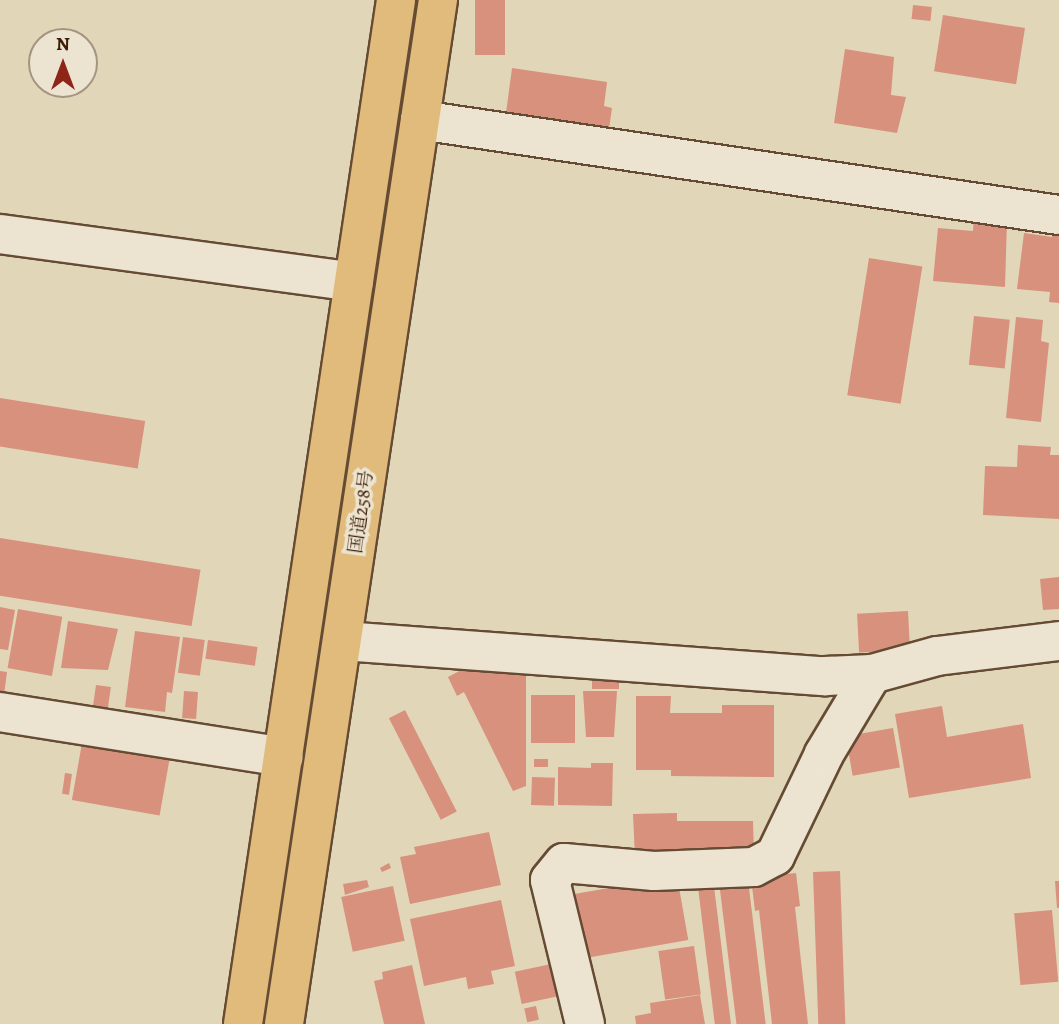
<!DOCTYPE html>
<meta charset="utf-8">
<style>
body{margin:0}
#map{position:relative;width:1059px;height:1024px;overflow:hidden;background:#e1d6b7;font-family:Alegreya,"Noto Serif JP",serif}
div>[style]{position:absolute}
.building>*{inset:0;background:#d8917d;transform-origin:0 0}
.roads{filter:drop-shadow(2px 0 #664b34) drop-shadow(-2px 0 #664b34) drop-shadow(0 2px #664b34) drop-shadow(0 -2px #664b34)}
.minor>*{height:38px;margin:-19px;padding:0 19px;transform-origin:19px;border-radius:19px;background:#ece4d0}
.highway>*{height:38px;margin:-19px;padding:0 19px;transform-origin:19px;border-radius:19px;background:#e0bb7c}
span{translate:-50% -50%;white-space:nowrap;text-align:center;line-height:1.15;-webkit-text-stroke:7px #ece4d0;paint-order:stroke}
.street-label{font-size:19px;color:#3d1d08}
.north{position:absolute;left:28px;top:28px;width:70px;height:70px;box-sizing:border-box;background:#ece4d0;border:2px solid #a69480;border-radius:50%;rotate:0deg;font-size:19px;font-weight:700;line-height:28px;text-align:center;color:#3d1d08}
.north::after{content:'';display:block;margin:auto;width:24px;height:32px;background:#8f2418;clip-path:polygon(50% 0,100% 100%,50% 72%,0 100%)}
</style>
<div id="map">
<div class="building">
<div style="left:475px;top:0;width:30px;height:55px"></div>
<div style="left:913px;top:5px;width:19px;height:14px;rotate:6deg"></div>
<div style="left:943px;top:15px;width:83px;height:57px;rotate:9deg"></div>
<div style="clip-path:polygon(845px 49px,894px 57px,891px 95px,906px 97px,897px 133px,834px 123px)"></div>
<div style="clip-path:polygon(512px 68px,607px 82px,604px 106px,612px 108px,609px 129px,565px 129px,566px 122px,506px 113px)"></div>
<div style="clip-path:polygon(974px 217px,1007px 220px,1005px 287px,933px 281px,938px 228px,973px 231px)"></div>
<div style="clip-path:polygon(1054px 227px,1059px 227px,1059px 303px,1049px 302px,1050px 292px,1017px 289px,1024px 233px,1052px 237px)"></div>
<div style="left:869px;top:258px;width:54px;height:139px;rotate:9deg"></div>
<div style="left:974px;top:316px;width:36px;height:49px;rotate:6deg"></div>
<div style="clip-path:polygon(1016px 317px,1043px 320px,1041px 341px,1049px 343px,1041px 422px,1006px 418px)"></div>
<div style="left:0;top:398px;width:147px;height:48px;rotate:9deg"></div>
<div style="clip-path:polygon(1018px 445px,1051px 447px,1050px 455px,1059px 455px,1059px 519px,983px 515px,985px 466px,1017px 467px)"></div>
<div style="left:0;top:538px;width:203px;height:57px;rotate:9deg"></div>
<div style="clip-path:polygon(1059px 577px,1059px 609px,1043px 610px,1040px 579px)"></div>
<div style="clip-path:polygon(0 607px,15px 610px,8px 650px,0 649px)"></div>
<div style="left:18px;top:609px;width:45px;height:60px;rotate:10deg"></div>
<div style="left:908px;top:611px;width:39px;height:51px;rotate:87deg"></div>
<div style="clip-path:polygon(68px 621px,118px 629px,108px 670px,61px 668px)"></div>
<div style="clip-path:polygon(135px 631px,180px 637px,172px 693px,167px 692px,165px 712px,125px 707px)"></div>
<div style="left:183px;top:637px;width:22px;height:36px;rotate:8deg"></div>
<div style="left:208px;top:640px;width:50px;height:19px;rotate:8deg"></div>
<div style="clip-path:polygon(465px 668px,526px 670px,526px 786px,513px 791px,464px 692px,457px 696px,448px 677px)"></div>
<div style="clip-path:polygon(0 671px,7px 672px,4px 695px,0 694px)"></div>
<div style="left:592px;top:674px;width:27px;height:15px"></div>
<div style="left:96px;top:685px;width:15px;height:24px;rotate:8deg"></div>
<div style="left:184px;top:691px;width:14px;height:27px;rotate:4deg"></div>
<div style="clip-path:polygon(583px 691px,617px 691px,614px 737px,586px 737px)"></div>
<div style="left:575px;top:695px;width:48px;height:44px;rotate:90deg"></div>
<div style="clip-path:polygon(636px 696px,671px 696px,670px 713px,722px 713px,722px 705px,774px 705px,774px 777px,671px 776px,671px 770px,636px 770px)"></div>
<div style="clip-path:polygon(942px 706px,947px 737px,1023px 724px,1031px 778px,909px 798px,895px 714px)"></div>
<div style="left:405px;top:710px;width:114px;height:18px;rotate:63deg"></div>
<div style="left:893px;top:728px;width:40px;height:48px;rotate:80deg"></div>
<div style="left:82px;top:743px;width:89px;height:58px;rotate:10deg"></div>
<div style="left:534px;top:759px;width:14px;height:8px"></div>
<div style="clip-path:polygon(591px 763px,613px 763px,612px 806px,558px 805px,558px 767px,591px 768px)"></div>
<div style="left:65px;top:773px;width:7px;height:21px;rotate:8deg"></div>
<div style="left:532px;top:777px;width:23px;height:28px;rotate:2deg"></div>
<div style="clip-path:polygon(677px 813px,677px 821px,753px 821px,754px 856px,635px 858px,633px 814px)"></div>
<div style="clip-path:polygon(489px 832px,501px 885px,410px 904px,400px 857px,416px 854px,414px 847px)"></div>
<div style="clip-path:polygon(389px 863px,391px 868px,382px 872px,380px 868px)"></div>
<div style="left:840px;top:871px;width:153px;height:27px;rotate:88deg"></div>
<div style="clip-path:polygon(796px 873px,800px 906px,795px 907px,808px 1024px,772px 1024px,759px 910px,755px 911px,751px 878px)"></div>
<div style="left:677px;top:876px;width:65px;height:107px;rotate:80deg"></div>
<div style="left:713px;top:878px;width:147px;height:16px;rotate:83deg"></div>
<div style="clip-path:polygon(367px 880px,369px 887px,345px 895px,343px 884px)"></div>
<div style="left:748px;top:880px;width:145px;height:29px;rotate:83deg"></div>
<div style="clip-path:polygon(1055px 881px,1059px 881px,1059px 908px,1057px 908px)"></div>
<div style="left:393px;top:886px;width:56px;height:53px;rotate:78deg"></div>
<div style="clip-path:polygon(501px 900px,515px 966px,491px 971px,494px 984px,468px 989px,466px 977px,424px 986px,410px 919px)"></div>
<div style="left:1052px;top:910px;width:72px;height:38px;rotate:85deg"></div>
<div style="left:694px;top:946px;width:49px;height:36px;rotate:82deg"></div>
<div style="left:551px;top:964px;width:33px;height:37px;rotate:78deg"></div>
<div style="clip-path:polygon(412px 965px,425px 1024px,384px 1024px,374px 981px,383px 979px,382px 972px)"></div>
<div style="clip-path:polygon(700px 995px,705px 1024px,636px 1024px,635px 1016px,651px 1013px,650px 1003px)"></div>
<div style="left:536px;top:1006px;width:14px;height:12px;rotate:78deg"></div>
</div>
<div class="roads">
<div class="minor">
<div style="left:420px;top:120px;width:646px;rotate:8.46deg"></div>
<div style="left:0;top:234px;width:357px;rotate:7.7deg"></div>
<div style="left:343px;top:641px;width:483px;rotate:4.2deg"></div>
<div style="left:825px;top:676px;width:47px;rotate:-2.4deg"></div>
<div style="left:872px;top:674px;width:67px;rotate:-15.5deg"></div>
<div style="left:937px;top:656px;width:123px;rotate:-7deg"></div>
<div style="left:0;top:712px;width:287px;rotate:9deg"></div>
<div style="left:585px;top:1024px;width:148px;rotate:-103.7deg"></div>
<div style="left:550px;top:880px;width:22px;rotate:-51deg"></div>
<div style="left:564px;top:863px;width:90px;rotate:5.1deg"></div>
<div style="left:654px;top:871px;width:100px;rotate:-2.3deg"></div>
<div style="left:754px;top:867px;width:24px;rotate:-28deg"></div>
<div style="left:775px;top:856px;width:113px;rotate:-64.3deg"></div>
<div style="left:824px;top:754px;width:93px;rotate:-59deg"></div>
</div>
<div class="highway">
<div style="left:243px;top:1024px;width:1035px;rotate:-81.5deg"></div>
<div style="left:284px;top:1024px;width:1036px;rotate:-81.45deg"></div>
</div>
</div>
<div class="street-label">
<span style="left:362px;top:512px;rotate:-82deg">国道258号</span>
</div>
<div class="north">N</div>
</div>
